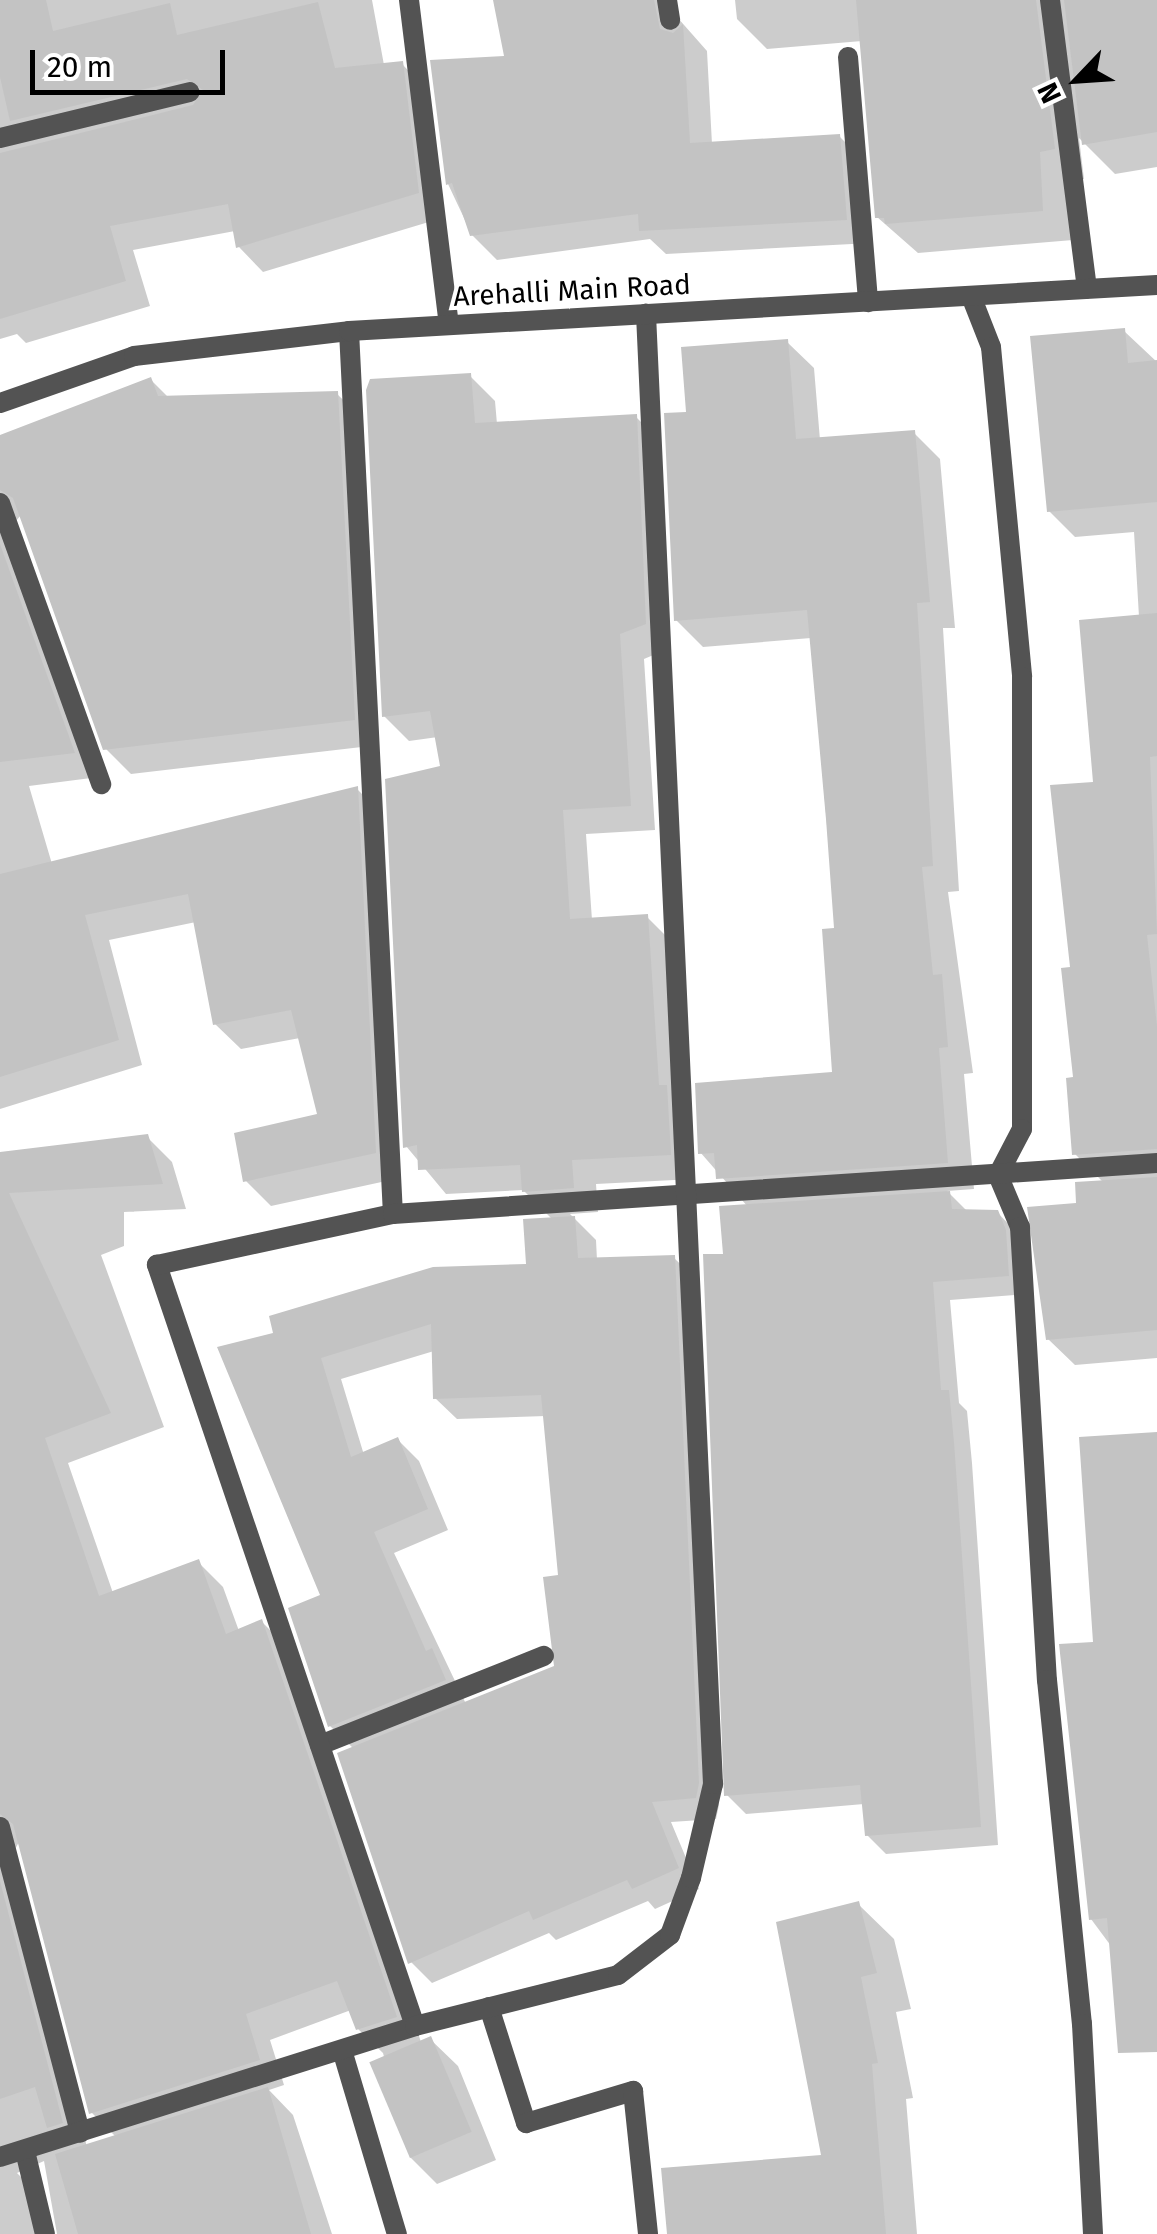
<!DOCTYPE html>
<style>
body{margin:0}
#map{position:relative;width:1157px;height:2234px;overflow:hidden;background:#fff;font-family:"Fira Sans",sans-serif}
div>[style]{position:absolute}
.shadow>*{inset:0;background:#0003}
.building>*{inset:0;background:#c3c3c3;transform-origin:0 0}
.minor>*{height:20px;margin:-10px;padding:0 10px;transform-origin:10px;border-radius:10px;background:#535353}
.tertiary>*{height:20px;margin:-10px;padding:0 10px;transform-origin:10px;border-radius:10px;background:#535353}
span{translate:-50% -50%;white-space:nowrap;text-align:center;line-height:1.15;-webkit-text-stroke:8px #fff;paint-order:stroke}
.street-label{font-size:28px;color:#000}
.north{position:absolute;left:1027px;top:30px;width:100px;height:100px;-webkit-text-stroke:8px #fff;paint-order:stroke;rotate:245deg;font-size:28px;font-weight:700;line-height:40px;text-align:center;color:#000}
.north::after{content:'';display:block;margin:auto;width:35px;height:45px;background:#000;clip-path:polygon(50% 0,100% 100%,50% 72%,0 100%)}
.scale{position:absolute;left:30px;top:50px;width:195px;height:45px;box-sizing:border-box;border:5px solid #000;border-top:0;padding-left:12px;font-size:30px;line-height:35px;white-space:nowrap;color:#000;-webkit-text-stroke:8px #fff;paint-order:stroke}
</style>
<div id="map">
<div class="shadow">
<div style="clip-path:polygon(0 0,372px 0,384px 65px,402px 64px,426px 89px,442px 218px,263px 272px,239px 247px,235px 231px,133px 250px,150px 306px,26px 343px,17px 334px,0 339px)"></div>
<div style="clip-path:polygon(495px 0,662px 0,707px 51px,712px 144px,839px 136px,864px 161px,871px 243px,666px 254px,650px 239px,497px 260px,472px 235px,448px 184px,508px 58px)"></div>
<div style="clip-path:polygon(735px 0,1157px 0,1157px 167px,1115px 174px,1079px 138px,1084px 179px,1070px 182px,1073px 240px,918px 253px,877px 217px,862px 41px,767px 49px,737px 19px)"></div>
<div style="clip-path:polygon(1124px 331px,1157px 362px,1157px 1358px,1075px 1365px,1048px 1339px,1079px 1205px,1104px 1183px,1075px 1154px,1073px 969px,1096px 784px,1139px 617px,1134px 532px,1075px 537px,1049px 511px)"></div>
<div style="clip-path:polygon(787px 342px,814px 368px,820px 440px,914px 433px,940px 459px,955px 628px,943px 628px,959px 891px,948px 892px,973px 1073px,964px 1074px,974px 1189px,947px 1191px,968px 1212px,997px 1212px,1016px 1232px,1027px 1294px,950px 1300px,959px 1403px,967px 1411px,972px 1463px,998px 1845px,886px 1854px,867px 1835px,864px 1804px,746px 1814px,727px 1795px,726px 1256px,748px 1207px,700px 1152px,834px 1074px,836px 931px,811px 638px,703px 647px,676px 620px,689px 414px)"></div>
<div style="clip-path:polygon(evenodd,470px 376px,495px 401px,497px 424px,636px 417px,661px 442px,670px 648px,644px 659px,655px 830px,586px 834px,592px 920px,647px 917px,672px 942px,694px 1179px,596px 1184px,598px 1212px,570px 1214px,596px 1240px,597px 1260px,674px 1258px,696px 1279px,719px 1805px,716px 1819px,671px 1822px,699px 1889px,655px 1909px,648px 1901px,556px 1940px,549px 1933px,432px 1983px,411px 1962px,354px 1749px,330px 1726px,323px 1596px,220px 1349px,528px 1267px,553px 1220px,523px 1190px,446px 1194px,406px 1146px,443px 768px,438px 737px,409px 741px,384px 716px,470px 376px,434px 1351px,435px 1398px,457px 1419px,546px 1416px,561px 1577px,557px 1667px,466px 1704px,394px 1553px,448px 1530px,419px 1461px,398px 1440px,364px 1455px,341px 1379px,434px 1351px)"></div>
<div style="clip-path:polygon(150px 379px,169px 398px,337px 394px,363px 419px,379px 745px,131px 774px,105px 748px,21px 515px,10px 528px,99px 777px,29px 786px,52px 864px,357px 789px,382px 814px,400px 1178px,271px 1206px,246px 1181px,320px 1115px,300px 1038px,241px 1049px,215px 1024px,196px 922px,109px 940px,142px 1065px,0 1109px,0 440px)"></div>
<div style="clip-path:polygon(evenodd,147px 1137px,172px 1162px,186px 1209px,124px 1212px,124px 1246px,101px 1255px,164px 1427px,68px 1463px,113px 1593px,198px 1562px,223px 1587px,239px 1631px,262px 1622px,287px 1647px,421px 2042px,430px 2039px,458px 2066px,496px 2160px,437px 2184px,410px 2157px,383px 2053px,358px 2029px,351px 2010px,270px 2040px,284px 2085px,269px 2090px,293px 2115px,332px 2234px,57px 2234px,44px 2161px,17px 2173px,39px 2195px,49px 2234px,0 2234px,0 1155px,147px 1137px,20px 1840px,92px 2113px,116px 2137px,87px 2147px,11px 1857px,20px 1840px)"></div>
<div style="clip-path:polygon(1157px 1435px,1157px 2008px,1091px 1919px,1095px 1644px)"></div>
<div style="clip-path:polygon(858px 1904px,894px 1939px,911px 2009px,896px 2012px,913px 2098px,906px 2099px,917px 2234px,670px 2234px,824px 2157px)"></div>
</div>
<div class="building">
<div style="clip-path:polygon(0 0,46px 0,53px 31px,170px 3px,177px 35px,318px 2px,335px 68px,403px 61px,419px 193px,236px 248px,228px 204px,110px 226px,126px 281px,0 319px,0 153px,193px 105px,203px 90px,187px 79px,10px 121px,0 77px)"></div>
<div style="clip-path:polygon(493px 0,654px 0,660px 29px,673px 33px,683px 24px,690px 143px,840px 134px,847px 220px,639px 231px,638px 214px,470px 236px,452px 183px,446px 185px,430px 60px,504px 56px)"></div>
<div style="clip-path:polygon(856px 0,1036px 0,1055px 149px,1040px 152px,1043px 211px,885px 224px,884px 218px,875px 218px)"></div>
<div style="clip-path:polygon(1064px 0,1157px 0,1157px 132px,1082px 145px)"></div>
<div style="clip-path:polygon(1125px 328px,1128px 363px,1157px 360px,1157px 502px,1047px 512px,1030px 336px)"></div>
<div style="clip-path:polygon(788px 339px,796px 439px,915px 430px,930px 602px,917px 603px,933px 866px,922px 867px,933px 975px,942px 974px,948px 1047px,939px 1048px,948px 1163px,716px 1179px,714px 1153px,698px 1154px,695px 1083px,832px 1072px,822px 929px,834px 928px,826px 819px,807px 610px,674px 621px,664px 413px,686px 412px,681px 347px)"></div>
<div style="clip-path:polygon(471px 373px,475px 423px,637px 414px,646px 624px,620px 634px,631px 806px,563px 810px,570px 919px,648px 914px,659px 1085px,667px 1085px,671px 1155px,572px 1160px,574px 1188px,522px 1192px,520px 1165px,418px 1170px,417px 1145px,403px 1148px,385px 779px,440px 766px,430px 711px,382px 717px,366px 390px,370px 379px)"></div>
<div style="clip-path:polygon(151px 377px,158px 396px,338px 391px,355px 720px,103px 750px,13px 498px,0 490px,0 435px)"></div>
<div style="clip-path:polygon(0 544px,75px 753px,0 762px)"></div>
<div style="clip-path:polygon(1157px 613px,1157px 756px,1150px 757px,1157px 934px,1147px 935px,1157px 1026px,1157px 1149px,1072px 1155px,1066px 1078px,1073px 1077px,1061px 968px,1070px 967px,1050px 785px,1093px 782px,1079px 620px)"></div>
<div style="clip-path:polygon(358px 786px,376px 1153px,243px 1182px,234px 1133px,317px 1114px,291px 1010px,213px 1025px,188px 894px,85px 915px,119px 1040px,0 1077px,0 874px)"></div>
<div style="clip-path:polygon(148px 1134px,163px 1184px,9px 1193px,111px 1413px,45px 1438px,99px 1596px,199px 1559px,226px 1634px,262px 1619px,397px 2017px,356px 2030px,337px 1981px,246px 2014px,260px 2060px,89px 2114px,13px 1824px,0 1814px,0 1152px)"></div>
<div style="clip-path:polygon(1157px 1177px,1157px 1330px,1046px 1340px,1027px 1207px,1076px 1203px,1075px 1182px)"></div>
<div style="clip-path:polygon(950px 1191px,952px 1209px,998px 1210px,1006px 1230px,1009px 1276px,933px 1282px,941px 1390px,949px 1390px,954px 1442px,981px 1827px,865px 1836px,860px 1785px,724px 1796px,703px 1254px,723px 1254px,719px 1206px)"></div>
<div style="clip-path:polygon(575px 1216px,578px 1258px,675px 1255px,699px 1783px,696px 1798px,652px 1802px,679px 1868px,632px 1889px,627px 1880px,533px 1920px,529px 1911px,408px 1964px,337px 1753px,554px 1666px,543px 1577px,558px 1575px,541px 1395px,433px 1399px,431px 1324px,321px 1358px,351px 1457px,398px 1437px,428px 1509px,374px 1532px,426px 1651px,432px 1648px,446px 1680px,328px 1727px,288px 1608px,320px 1595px,217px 1347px,273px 1333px,269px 1316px,433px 1267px,526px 1264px,523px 1219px)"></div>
<div style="clip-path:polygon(1157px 1432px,1157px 2052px,1118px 2053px,1107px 1918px,1089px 1920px,1059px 1644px,1093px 1642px,1079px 1437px)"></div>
<div style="clip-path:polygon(0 1881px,63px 2123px,47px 2128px,35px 2087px,0 2099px)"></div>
<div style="clip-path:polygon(859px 1901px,877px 1973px,861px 1977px,878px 2063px,872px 2064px,886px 2234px,667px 2234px,661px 2168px,821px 2155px,776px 1922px)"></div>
<div style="left:431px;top:2036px;width:104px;height:67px;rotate:67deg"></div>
<div style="clip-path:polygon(268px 2087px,311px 2234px,78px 2234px,55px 2154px)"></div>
</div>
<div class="minor">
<div style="left:409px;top:0;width:327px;rotate:83deg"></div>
<div style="left:667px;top:0;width:20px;rotate:81deg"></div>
<div style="left:1050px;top:0;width:291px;rotate:82.7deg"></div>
<div style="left:848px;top:57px;width:246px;rotate:85.3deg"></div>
<div style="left:0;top:138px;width:195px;rotate:-13.6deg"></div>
<div style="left:971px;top:296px;width:55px;rotate:68.6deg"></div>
<div style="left:991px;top:347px;width:331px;rotate:84.6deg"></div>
<div style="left:1022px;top:677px;width:452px;rotate:90deg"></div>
<div style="left:1022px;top:1129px;width:52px;rotate:117.6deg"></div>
<div style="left:998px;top:1175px;width:56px;rotate:67.1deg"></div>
<div style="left:1020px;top:1227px;width:454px;rotate:86.6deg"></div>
<div style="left:1047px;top:1680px;width:346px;rotate:84.2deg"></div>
<div style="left:1082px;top:2024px;width:210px;rotate:87deg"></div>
<div style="left:349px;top:331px;width:884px;rotate:87.15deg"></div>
<div style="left:0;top:503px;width:299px;rotate:70.2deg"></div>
<div style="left:320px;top:1745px;width:241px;rotate:-21.7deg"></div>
<div style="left:0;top:1827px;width:316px;rotate:75.3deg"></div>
<div style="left:489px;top:2007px;width:122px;rotate:72.3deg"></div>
<div style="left:526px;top:2123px;width:112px;rotate:-16.7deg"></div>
<div style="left:633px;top:2091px;width:144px;rotate:84deg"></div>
<div style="left:415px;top:2026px;width:804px;rotate:-108.73deg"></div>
<div style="left:157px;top:1265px;width:241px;rotate:-12.2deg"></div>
<div style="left:393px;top:1214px;width:766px;rotate:-3.82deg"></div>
<div style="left:342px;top:2050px;width:192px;rotate:73.4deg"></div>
<div style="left:25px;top:2151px;width:85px;rotate:76.5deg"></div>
<div style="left:0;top:2157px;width:435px;rotate:-17.5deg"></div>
<div style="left:415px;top:2026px;width:209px;rotate:-14.1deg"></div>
<div style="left:618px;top:1975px;width:66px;rotate:-37.6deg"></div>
<div style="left:670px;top:1935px;width:61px;rotate:-69.8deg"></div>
<div style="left:691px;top:1878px;width:97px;rotate:-76.8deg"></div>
<div style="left:713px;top:1784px;width:1472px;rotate:-92.61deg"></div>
</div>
<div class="tertiary">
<div style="left:0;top:403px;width:142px;rotate:-19.3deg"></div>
<div style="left:134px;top:356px;width:216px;rotate:-6.6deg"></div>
<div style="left:349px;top:331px;width:809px;rotate:-3.26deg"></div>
</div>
<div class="street-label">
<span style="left:572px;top:291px;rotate:-3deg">Arehalli Main Road</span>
</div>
<div class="north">N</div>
<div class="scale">20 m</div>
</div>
